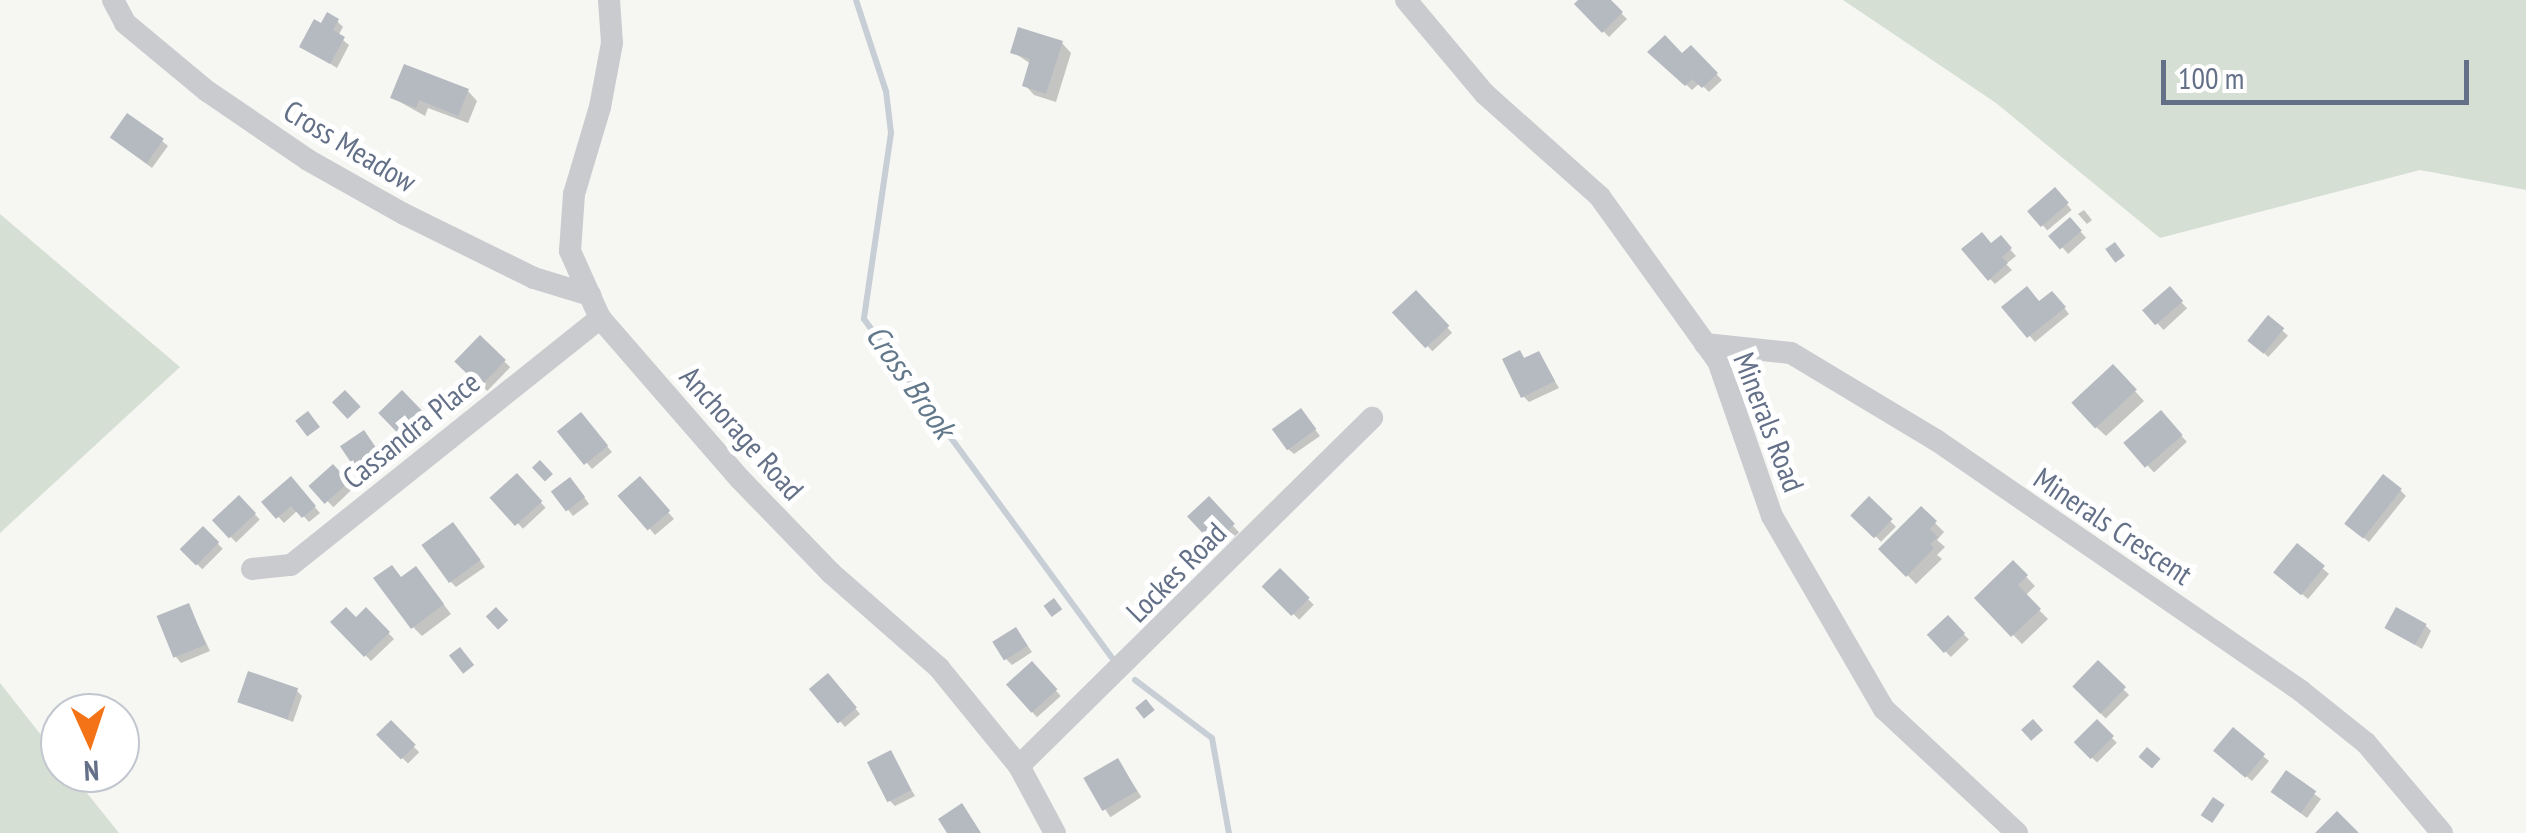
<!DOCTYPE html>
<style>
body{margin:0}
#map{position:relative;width:2526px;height:833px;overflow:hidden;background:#f6f7f3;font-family:"PT Sans Narrow",sans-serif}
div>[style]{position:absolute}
.green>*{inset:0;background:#d6dfd3}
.shadow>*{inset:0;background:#0003;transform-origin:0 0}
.stream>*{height:6px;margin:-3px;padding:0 3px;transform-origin:3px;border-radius:3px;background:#c7ced5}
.building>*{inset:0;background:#b5bac1;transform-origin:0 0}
.minor>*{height:22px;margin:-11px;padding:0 11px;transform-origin:11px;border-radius:11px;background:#c9cbcf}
span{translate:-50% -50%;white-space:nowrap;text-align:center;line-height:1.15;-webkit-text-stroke:10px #fff;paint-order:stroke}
.street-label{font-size:30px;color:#637087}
.water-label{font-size:32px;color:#63798b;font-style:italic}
.north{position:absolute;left:40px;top:693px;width:100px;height:100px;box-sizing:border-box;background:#fff;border:2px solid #c1c6cf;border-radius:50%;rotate:177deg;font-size:28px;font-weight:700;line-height:40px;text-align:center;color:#637087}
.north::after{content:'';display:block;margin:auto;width:35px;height:45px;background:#f47316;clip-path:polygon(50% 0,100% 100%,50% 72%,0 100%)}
.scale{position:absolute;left:2161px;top:60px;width:308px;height:45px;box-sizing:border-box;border:5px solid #637087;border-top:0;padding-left:12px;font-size:30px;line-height:35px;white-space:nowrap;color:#637087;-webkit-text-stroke:8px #fff;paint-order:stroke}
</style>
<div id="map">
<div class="green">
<div style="clip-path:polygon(1843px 0,2526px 0,2526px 190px,2420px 170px,2160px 238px,1996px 103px)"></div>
<div style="clip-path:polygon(0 214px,180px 367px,0 533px)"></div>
<div style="clip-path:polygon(0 683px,60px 759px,60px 773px,71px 773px,119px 833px,0 833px)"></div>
</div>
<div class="shadow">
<div style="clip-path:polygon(1582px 0,1608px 0,1627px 19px,1609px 37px,1577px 4px)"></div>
<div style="clip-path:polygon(337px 21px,343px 27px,338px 36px,349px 45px,337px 68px,302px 46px,322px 26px)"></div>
<div style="clip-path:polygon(1062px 43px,1071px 53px,1056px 102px,1034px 95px,1025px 85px,1031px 64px,1013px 52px)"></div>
<div style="clip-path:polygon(1691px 48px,1722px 80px,1709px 92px,1700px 83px,1692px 90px,1651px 52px,1682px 57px)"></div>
<div style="clip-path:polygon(468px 91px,477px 101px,468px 123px,428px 108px,425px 116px,393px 98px)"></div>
<div style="clip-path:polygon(162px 141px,168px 146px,152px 168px,118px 143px)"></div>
<div style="left:2055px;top:190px;width:26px;height:32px;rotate:50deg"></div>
<div style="clip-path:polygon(2084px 210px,2092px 220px,2087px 224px,2078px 214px)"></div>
<div style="left:2070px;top:220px;width:24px;height:24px;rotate:48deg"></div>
<div style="clip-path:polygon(2000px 238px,2016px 256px,2006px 264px,2012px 270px,1995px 284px,1990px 279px,1992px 246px)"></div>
<div style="left:2170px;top:290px;width:25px;height:32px;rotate:47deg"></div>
<div style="left:1416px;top:294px;width:53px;height:27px;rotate:47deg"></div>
<div style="clip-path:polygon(2058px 300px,2069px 314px,2035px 342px,2005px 308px)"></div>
<div style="left:2269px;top:318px;width:26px;height:29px;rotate:43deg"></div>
<div style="left:480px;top:338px;width:42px;height:33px;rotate:44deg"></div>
<div style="clip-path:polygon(1520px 353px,1526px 360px,1539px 354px,1559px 388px,1529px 402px,1523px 396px)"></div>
<div style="clip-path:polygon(2113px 367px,2144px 401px,2106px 436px,2096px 427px)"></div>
<div style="left:402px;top:394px;width:43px;height:28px;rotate:46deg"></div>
<div style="left:2161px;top:414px;width:38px;height:45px;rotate:47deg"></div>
<div style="clip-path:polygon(1306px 417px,1320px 436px,1294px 454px,1288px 449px)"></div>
<div style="clip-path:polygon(586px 421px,612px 452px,592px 469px,587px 463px)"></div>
<div style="clip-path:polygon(369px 439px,385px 462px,365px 476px,359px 470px)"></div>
<div style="left:332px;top:467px;width:30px;height:27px;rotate:46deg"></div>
<div style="left:517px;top:477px;width:42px;height:31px;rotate:47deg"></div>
<div style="clip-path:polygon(291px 480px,320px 513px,309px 522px,298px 510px,284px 523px,265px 502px)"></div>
<div style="clip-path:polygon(640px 480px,674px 519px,655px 535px,650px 529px)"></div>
<div style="clip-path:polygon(576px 486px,589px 504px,573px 516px,554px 492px)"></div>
<div style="clip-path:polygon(2400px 490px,2406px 496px,2369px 542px,2353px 529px)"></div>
<div style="left:239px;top:498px;width:30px;height:33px;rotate:46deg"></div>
<div style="left:1209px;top:499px;width:45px;height:25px;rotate:48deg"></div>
<div style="left:1869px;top:500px;width:38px;height:21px;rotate:45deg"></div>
<div style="clip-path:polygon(1921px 509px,1944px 532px,1937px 540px,1945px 547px,1937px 555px,1942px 559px,1916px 584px,1882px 549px)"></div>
<div style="left:203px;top:529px;width:28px;height:29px;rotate:45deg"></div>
<div style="clip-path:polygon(459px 531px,485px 567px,456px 587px,450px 581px)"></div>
<div style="clip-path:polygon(2297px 546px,2329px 574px,2308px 599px,2282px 577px)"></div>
<div style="clip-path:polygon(2013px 563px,2035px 586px,2025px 596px,2048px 619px,2022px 644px,1977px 598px)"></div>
<div style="left:1280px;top:572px;width:47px;height:21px;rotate:44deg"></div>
<div style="clip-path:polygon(424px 579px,451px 614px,422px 636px,413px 627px)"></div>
<div style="clip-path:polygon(189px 606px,210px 651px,181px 663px,176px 657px)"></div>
<div style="clip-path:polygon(366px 610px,394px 639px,371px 661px,333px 622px,356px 620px)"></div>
<div style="left:1948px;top:618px;width:30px;height:25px;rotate:46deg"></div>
<div style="clip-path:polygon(2426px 626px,2431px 631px,2422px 649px,2387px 628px)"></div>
<div style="clip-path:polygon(1021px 636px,1032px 652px,1012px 665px,1006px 659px)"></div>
<div style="left:1032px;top:664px;width:43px;height:32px;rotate:48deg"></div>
<div style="left:2098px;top:664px;width:44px;height:33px;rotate:45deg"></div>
<div style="clip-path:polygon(833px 682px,860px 714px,845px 727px,812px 689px)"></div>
<div style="clip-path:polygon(296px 690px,302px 696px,293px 722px,240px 701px)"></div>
<div style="left:2097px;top:723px;width:28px;height:28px;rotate:45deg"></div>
<div style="left:391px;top:724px;width:40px;height:16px;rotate:45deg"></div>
<div style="clip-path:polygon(890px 754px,915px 796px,895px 806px,889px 800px)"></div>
<div style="clip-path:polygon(2222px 756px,2263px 756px,2269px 761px,2252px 781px)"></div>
<div style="left:1118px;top:761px;width:43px;height:37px;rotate:57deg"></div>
<div style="clip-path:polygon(2286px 773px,2321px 799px,2307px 818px,2279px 797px)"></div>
</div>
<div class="stream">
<div style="left:856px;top:0;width:96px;rotate:71.8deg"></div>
<div style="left:886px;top:91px;width:42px;rotate:83.2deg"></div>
<div style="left:891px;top:133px;width:188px;rotate:98.3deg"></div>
<div style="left:864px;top:319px;width:420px;rotate:53.8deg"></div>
<div style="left:1135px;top:680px;width:96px;rotate:37deg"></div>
<div style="left:1212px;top:738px;width:97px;rotate:79.9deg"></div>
</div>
<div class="building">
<div style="clip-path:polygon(1578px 0,1611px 0,1623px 12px,1602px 33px,1574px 4px)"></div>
<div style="clip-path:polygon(327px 12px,339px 19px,333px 30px,345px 37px,330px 64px,299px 47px,314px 19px,321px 23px)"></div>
<div style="clip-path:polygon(1018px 27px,1063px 41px,1046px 94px,1022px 86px,1030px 59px,1010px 53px)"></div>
<div style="clip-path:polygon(1665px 35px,1682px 53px,1691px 45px,1718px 73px,1702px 88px,1692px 79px,1685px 86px,1647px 52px)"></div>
<div style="clip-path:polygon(404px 64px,469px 89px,458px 116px,419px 100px,416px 108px,390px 98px)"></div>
<div style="left:127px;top:113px;width:45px;height:30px;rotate:35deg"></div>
<div style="left:2055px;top:187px;width:21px;height:37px;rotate:49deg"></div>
<div style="left:2070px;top:217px;width:18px;height:29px;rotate:49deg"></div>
<div style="clip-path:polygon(1982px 232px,1991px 243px,2001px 235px,2012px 248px,2002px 257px,2008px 263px,1988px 281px,1961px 249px)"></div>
<div style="left:2115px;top:242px;width:17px;height:12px;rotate:54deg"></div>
<div style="clip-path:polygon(2027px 286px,2039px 301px,2052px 291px,2066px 307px,2027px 338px,2001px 307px)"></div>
<div style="left:2170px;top:286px;width:20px;height:37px;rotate:49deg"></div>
<div style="left:1416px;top:290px;width:49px;height:33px;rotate:47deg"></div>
<div style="left:2268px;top:315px;width:21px;height:33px;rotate:39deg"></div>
<div style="left:480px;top:335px;width:36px;height:37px;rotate:44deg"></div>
<div style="clip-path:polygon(1520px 350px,1524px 358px,1539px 351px,1555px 381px,1521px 398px,1502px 359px)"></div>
<div style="left:2113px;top:364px;width:35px;height:57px;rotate:47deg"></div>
<div style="left:345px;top:390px;width:23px;height:18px;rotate:47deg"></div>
<div style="left:402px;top:390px;width:37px;height:33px;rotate:46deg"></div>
<div style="left:1301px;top:408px;width:26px;height:36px;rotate:54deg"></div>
<div style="left:2161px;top:410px;width:33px;height:50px;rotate:49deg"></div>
<div style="left:308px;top:411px;width:20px;height:16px;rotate:53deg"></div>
<div style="left:581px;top:412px;width:43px;height:31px;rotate:51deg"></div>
<div style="left:364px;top:430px;width:30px;height:29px;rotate:56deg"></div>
<div style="left:540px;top:460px;width:19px;height:11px;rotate:47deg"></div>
<div style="left:333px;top:464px;width:24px;height:33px;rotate:48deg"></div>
<div style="left:517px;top:473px;width:38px;height:37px;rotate:48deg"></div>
<div style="left:2383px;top:474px;width:24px;height:63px;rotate:38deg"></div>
<div style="clip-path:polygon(291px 476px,316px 506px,302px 518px,291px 506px,276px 519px,261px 502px)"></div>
<div style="left:640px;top:476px;width:46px;height:30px;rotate:49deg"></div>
<div style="left:570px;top:477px;width:25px;height:24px;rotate:53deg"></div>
<div style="left:239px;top:495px;width:25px;height:37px;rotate:47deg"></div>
<div style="left:1209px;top:496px;width:38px;height:30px;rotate:47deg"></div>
<div style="left:1869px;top:496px;width:33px;height:27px;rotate:44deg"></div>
<div style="clip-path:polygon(1921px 506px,1937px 521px,1930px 529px,1938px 537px,1930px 544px,1934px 548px,1906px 577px,1878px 549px)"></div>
<div style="left:453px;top:522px;width:47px;height:39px;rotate:54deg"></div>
<div style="left:203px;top:526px;width:23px;height:33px;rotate:45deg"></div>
<div style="left:2297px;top:543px;width:36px;height:38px;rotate:39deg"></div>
<div style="clip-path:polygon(2013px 560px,2028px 575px,2018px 585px,2041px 609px,2011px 637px,1974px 598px)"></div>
<div style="clip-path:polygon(392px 565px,401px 577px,416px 566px,444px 604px,411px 629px,373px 578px)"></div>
<div style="left:1280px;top:568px;width:42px;height:26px;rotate:45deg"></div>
<div style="left:1054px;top:598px;width:14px;height:13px;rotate:54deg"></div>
<div style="left:189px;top:603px;width:45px;height:35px;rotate:68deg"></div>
<div style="clip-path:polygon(346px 607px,356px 617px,366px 607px,390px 632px,364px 657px,330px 622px)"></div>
<div style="left:496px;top:607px;width:18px;height:14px;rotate:47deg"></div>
<div style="left:2396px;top:607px;width:35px;height:24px;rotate:29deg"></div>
<div style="left:1948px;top:615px;width:25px;height:29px;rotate:47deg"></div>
<div style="left:1016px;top:627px;width:22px;height:28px;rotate:58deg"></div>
<div style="left:460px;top:647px;width:23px;height:14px;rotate:52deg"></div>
<div style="left:2098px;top:660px;width:39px;height:37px;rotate:44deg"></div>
<div style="left:1032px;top:661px;width:38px;height:35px;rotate:48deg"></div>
<div style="left:248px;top:671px;width:53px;height:33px;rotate:19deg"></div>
<div style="left:828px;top:673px;width:45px;height:25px;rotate:50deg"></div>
<div style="left:1146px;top:699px;width:14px;height:14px;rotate:51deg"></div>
<div style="left:2033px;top:719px;width:15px;height:16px;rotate:48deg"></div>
<div style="left:2097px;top:719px;width:24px;height:33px;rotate:45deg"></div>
<div style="left:391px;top:720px;width:35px;height:21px;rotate:45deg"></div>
<div style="left:2233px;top:727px;width:42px;height:31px;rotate:40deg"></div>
<div style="left:2147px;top:747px;width:18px;height:13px;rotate:41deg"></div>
<div style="left:891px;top:750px;width:45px;height:27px;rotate:63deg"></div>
<div style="left:1118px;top:758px;width:38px;height:40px;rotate:60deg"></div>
<div style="left:2286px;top:770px;width:37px;height:27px;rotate:35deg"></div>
<div style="left:2213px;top:797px;width:14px;height:22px;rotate:34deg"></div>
<div style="clip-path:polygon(962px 803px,981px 833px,947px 833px,938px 819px)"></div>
<div style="clip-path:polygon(2337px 811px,2359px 833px,2315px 833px)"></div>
</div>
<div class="minor">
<div style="left:113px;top:0;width:26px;rotate:62deg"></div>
<div style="left:125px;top:23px;width:107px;rotate:39.7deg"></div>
<div style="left:207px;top:91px;width:122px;rotate:34.3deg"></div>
<div style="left:308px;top:160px;width:110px;rotate:29.4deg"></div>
<div style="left:404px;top:214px;width:145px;rotate:26.2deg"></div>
<div style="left:534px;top:278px;width:59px;rotate:16.9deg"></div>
<div style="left:609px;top:0;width:43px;rotate:86deg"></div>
<div style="left:612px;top:43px;width:65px;rotate:100.6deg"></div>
<div style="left:600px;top:107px;width:91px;rotate:106.6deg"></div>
<div style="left:574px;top:194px;width:57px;rotate:94deg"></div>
<div style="left:570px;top:251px;width:73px;rotate:65.9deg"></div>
<div style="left:600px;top:318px;width:213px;rotate:49deg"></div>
<div style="left:740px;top:479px;width:131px;rotate:45.9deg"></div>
<div style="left:831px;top:573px;width:144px;rotate:41.3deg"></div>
<div style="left:939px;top:668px;width:127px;rotate:50.8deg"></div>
<div style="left:1019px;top:766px;width:76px;rotate:61.8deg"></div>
<div style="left:1406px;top:0;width:123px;rotate:50deg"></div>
<div style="left:1485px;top:94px;width:154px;rotate:41.8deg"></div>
<div style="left:1600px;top:197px;width:202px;rotate:54.3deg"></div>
<div style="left:1718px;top:361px;width:164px;rotate:70.8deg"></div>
<div style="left:1772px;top:516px;width:223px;rotate:59.9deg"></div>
<div style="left:1884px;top:709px;width:182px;rotate:43deg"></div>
<div style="left:1705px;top:344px;width:86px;rotate:6deg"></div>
<div style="left:1791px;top:353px;width:169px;rotate:31deg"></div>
<div style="left:1936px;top:440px;width:443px;rotate:34.5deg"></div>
<div style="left:2301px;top:691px;width:83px;rotate:38.7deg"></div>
<div style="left:2366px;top:743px;width:118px;rotate:49.8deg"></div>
<div style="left:252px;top:569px;width:39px;rotate:-6deg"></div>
<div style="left:291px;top:565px;width:396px;rotate:-38.6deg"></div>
<div style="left:1019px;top:766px;width:496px;rotate:-44.6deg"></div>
</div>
<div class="street-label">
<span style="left:350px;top:146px;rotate:31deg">Cross Meadow</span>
<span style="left:1769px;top:422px;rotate:69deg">Minerals Road</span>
<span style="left:411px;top:430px;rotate:-39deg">Cassandra Place</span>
<span style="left:742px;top:433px;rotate:48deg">Anchorage Road</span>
<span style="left:2113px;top:526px;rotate:34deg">Minerals Crescent</span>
<span style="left:1176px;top:572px;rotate:-45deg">Lockes Road</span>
</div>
<div class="water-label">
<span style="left:911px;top:381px;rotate:55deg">Cross Brook</span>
</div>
<div class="north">N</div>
<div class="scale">100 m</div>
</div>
